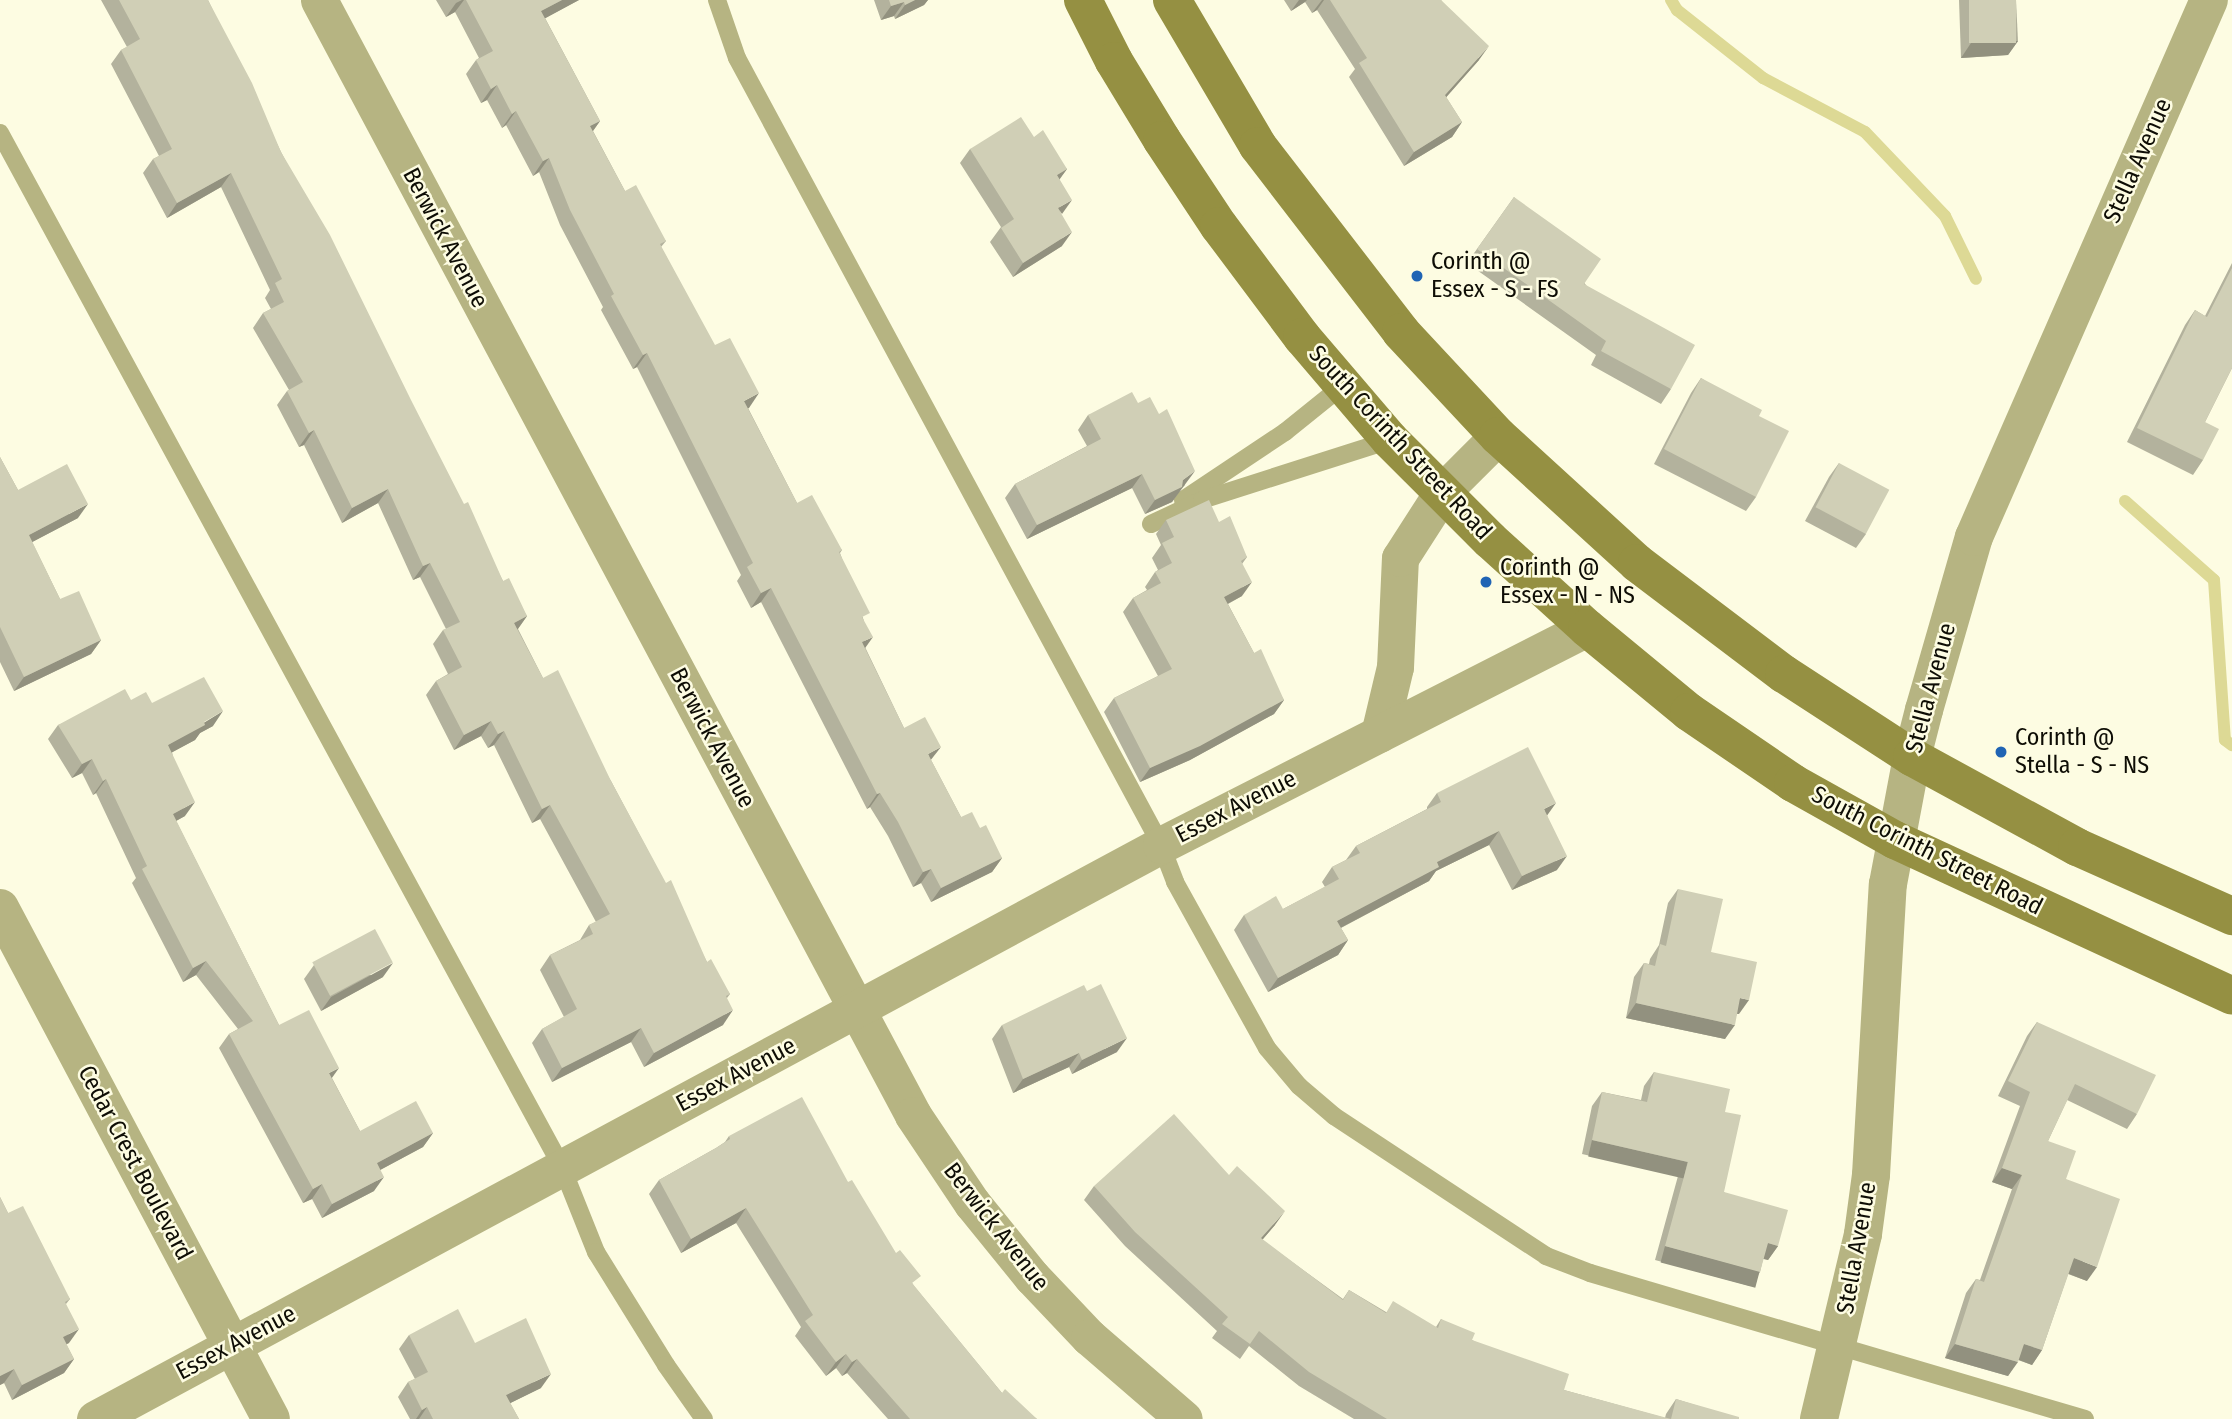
<!DOCTYPE html>
<style>
body{margin:0}
#map{position:relative;width:2232px;height:1419px;overflow:hidden;background:#fdfce2;font-family:"Fira Sans Condensed",sans-serif}
div>[style]{position:absolute}
.stream>*{height:12px;margin:-6px;padding:0 6px;transform-origin:6px;border-radius:6px;background:#ddd995}
.service>*{height:18px;margin:-9px;padding:0 9px;transform-origin:9px;border-radius:9px;background:#b6b482}
.minor>*{height:37px;margin:-18.5px;padding:0 18.5px;transform-origin:18.5px;border-radius:18.5px;background:#b6b482}
.tertiary>*{height:38px;margin:-19px;padding:0 19px;transform-origin:19px;border-radius:19px;background:#b6b482}
.secondary>*{height:38px;margin:-19px;padding:0 19px;transform-origin:19px;border-radius:19px;background:#959042}
.wall>*{inset:0;background:#b3b29d}
.shaded-wall>*{inset:0;background:#92917f;transform-origin:0 0}
.building>*{inset:0;background:#d0cfb6;transform-origin:0 0}
.dots>*{width:19px;height:19px;translate:-50% -50%;box-sizing:border-box;border:4px solid #fdfce2;border-radius:50%}
span{translate:-50% -50%;white-space:nowrap;text-align:center;line-height:1.15;-webkit-text-stroke:5px #fdfce2;paint-order:stroke}
.street-label{font-size:24px;color:#0e0d05}
.poi-label{font-size:24px;color:#0e0d05}
.left{translate:0 -50%;text-align:left}
</style>
<div id="map">
<div class="stream">
<div style="left:1671px;top:0;width:12px;rotate:59deg"></div>
<div style="left:1677px;top:10px;width:110px;rotate:38.3deg"></div>
<div style="left:1763px;top:78px;width:115px;rotate:27.9deg"></div>
<div style="left:1865px;top:132px;width:116px;rotate:46.4deg"></div>
<div style="left:1945px;top:216px;width:70px;rotate:63.8deg"></div>
<div style="left:2125px;top:501px;width:119px;rotate:41.6deg"></div>
<div style="left:2214px;top:580px;width:160px;rotate:86.1deg"></div>
<div style="left:2225px;top:740px;width:9px;rotate:36deg"></div>
</div>
<div class="service">
<div style="left:717px;top:0;width:61px;rotate:71deg"></div>
<div style="left:737px;top:58px;width:894px;rotate:61.69deg"></div>
<div style="left:1161px;top:845px;width:40px;rotate:69deg"></div>
<div style="left:1175px;top:882px;width:190px;rotate:61deg"></div>
<div style="left:1267px;top:1048px;width:50px;rotate:49.9deg"></div>
<div style="left:1299px;top:1086px;width:46px;rotate:40.6deg"></div>
<div style="left:1334px;top:1116px;width:254px;rotate:33.4deg"></div>
<div style="left:1546px;top:1256px;width:47px;rotate:21.1deg"></div>
<div style="left:1590px;top:1273px;width:516px;rotate:16.43deg"></div>
<div style="left:0;top:133px;width:1177px;rotate:61.48deg"></div>
<div style="left:562px;top:1167px;width:92px;rotate:68.2deg"></div>
<div style="left:596px;top:1252px;width:133px;rotate:58.2deg"></div>
<div style="left:666px;top:1365px;width:66px;rotate:54.9deg"></div>
<div style="left:1183px;top:500px;width:123px;rotate:-33.7deg"></div>
<div style="left:1285px;top:432px;width:73px;rotate:-38.9deg"></div>
<div style="left:1151px;top:524px;width:56px;rotate:-25.2deg"></div>
<div style="left:1202px;top:500px;width:197px;rotate:-17.7deg"></div>
</div>
<div class="minor">
<div style="left:319px;top:0;width:1263px;rotate:61.95deg"></div>
<div style="left:913px;top:1115px;width:106px;rotate:56.2deg"></div>
<div style="left:972px;top:1203px;width:95px;rotate:51deg"></div>
<div style="left:1032px;top:1277px;width:83px;rotate:46.5deg"></div>
<div style="left:1089px;top:1337px;width:125px;rotate:40.8deg"></div>
<div style="left:1379px;top:734px;width:69px;rotate:-76.6deg"></div>
<div style="left:1395px;top:667px;width:109px;rotate:-87.4deg"></div>
<div style="left:1400px;top:558px;width:80px;rotate:-57.3deg"></div>
<div style="left:1443px;top:491px;width:78px;rotate:-45deg"></div>
<div style="left:95px;top:1419px;width:1211px;rotate:-28.3deg"></div>
<div style="left:1161px;top:845px;width:478px;rotate:-27deg"></div>
</div>
<div class="tertiary">
<div style="left:0;top:908px;width:578px;rotate:62.06deg"></div>
<div style="left:1819px;top:1419px;width:190px;rotate:-76.6deg"></div>
<div style="left:1863px;top:1234px;width:60px;rotate:-82.3deg"></div>
<div style="left:1871px;top:1175px;width:291px;rotate:-86.7deg"></div>
<div style="left:1888px;top:884px;width:129px;rotate:-79.3deg"></div>
<div style="left:1912px;top:757px;width:49px;rotate:-75.7deg"></div>
<div style="left:1924px;top:710px;width:180px;rotate:-73.9deg"></div>
<div style="left:1974px;top:537px;width:586px;rotate:-66.37deg"></div>
</div>
<div class="secondary">
<div style="left:1083px;top:0;width:68px;rotate:63.1deg"></div>
<div style="left:1114px;top:61px;width:92px;rotate:58.7deg"></div>
<div style="left:1162px;top:140px;width:103px;rotate:56.5deg"></div>
<div style="left:1219px;top:226px;width:139px;rotate:53.2deg"></div>
<div style="left:1302px;top:337px;width:135px;rotate:49.5deg"></div>
<div style="left:1390px;top:440px;width:141px;rotate:45deg"></div>
<div style="left:1490px;top:540px;width:131px;rotate:42.2deg"></div>
<div style="left:1587px;top:628px;width:132px;rotate:39.5deg"></div>
<div style="left:1689px;top:712px;width:126px;rotate:34.3deg"></div>
<div style="left:1793px;top:783px;width:117px;rotate:29.2deg"></div>
<div style="left:1895px;top:840px;width:371px;rotate:24.8deg"></div>
<div style="left:1172px;top:0;width:169px;rotate:59.5deg"></div>
<div style="left:1258px;top:146px;width:235px;rotate:52.4deg"></div>
<div style="left:1401px;top:332px;width:142px;rotate:47deg"></div>
<div style="left:1498px;top:436px;width:188px;rotate:42.4deg"></div>
<div style="left:1637px;top:563px;width:184px;rotate:37.1deg"></div>
<div style="left:1784px;top:674px;width:153px;rotate:33deg"></div>
<div style="left:1912px;top:757px;width:188px;rotate:28.6deg"></div>
<div style="left:2077px;top:847px;width:170px;rotate:24deg"></div>
</div>
<div class="wall">
<div style="clip-path:polygon(101px 0,208px 0,281px 152px,503px 581px,527px 616px,518px 629px,543px 678px,611px 781px,707px 962px,730px 994px,727px 998px,723px 1025px,644px 1067px,631px 1042px,552px 1082px,532px 1043px,542px 1029px,564px 1017px,540px 970px,550px 955px,580px 940px,589px 925px,596px 922px,540px 819px,532px 823px,494px 745px,488px 748px,481px 736px,454px 750px,426px 695px,436px 681px,448px 674px,433px 644px,443px 630px,446px 629px,420px 577px,413px 580px,378px 503px,342px 523px,304px 445px,299px 447px,277px 405px,287px 391px,289px 390px,253px 328px,263px 313px,271px 309px,265px 298px,270px 290px,221px 187px,167px 218px,143px 173px,153px 159px,159px 156px,111px 64px,121px 50px,127px 47px)"></div>
<div style="clip-path:polygon(436px 0,579px 0,545px 18px,600px 121px,593px 131px,625px 191px,666px 241px,661px 247px,748px 408px,797px 503px,842px 550px,840px 553px,864px 621px,865px 647px,904px 728px,931px 760px,961px 817px,980px 828px,1002px 858px,992px 872px,931px 902px,921px 883px,913px 887px,888px 836px,870px 807px,867px 809px,761px 602px,751px 608px,737px 581px,741px 575px,637px 367px,633px 369px,601px 310px,603px 307px,560px 225px,539px 172px,533px 176px,506px 125px,502px 128px,487px 100px,481px 103px,466px 74px,476px 60px,479px 58px,455px 12px,446px 17px)"></div>
<div style="clip-path:polygon(874px 0,928px 0,924px 5px,895px 19px,894px 16px,881px 20px)"></div>
<div style="clip-path:polygon(1284px 0,1441px 0,1479px 60px,1446px 97px,1462px 122px,1452px 137px,1404px 166px,1349px 77px,1355px 69px,1317px 10px,1312px 13px,1305px 2px,1291px 11px)"></div>
<div style="clip-path:polygon(1959px 0,2016px 0,2018px 41px,2008px 55px,1961px 58px)"></div>
<div style="clip-path:polygon(1034px 137px,1067px 169px,1059px 179px,1062px 246px,1013px 277px,990px 242px,1001px 227px,960px 163px,970px 149px)"></div>
<div style="clip-path:polygon(1514px 197px,1671px 389px,1661px 404px,1591px 365px,1596px 355px,1467px 263px)"></div>
<div style="clip-path:polygon(2232px 263px,2232px 368px,2205px 422px,2203px 460px,2193px 475px,2127px 442px,2185px 325px,2195px 310px,2205px 316px)"></div>
<div style="clip-path:polygon(1701px 378px,1759px 416px,1756px 497px,1746px 511px,1654px 464px,1691px 393px)"></div>
<div style="clip-path:polygon(1138px 403px,1185px 485px,1182px 488px,1172px 502px,1145px 514px,1132px 488px,1027px 539px,1005px 498px,1015px 484px,1087px 446px,1078px 430px,1088px 415px)"></div>
<div style="clip-path:polygon(0 457px,18px 490px,78px 518px,32px 542px,60px 599px,101px 640px,91px 654px,14px 691px,0 662px)"></div>
<div style="clip-path:polygon(1839px 463px,1866px 534px,1856px 548px,1805px 521px,1829px 477px)"></div>
<div style="clip-path:polygon(1166px 520px,1219px 522px,1247px 557px,1242px 564px,1242px 596px,1228px 604px,1254px 653px,1284px 700px,1274px 714px,1190px 760px,1140px 782px,1104px 712px,1114px 698px,1158px 676px,1123px 612px,1133px 598px,1147px 590px,1145px 587px,1155px 572px,1158px 570px,1152px 558px,1161px 545px,1156px 534px)"></div>
<div style="clip-path:polygon(131px 700px,152px 703px,213px 726px,200px 733px,195px 740px,172px 752px,185px 816px,176px 821px,279px 1025px,332px 1078px,360px 1131px,433px 1133px,423px 1147px,380px 1170px,374px 1191px,322px 1218px,312px 1199px,303px 1203px,219px 1048px,229px 1034px,238px 1029px,196px 975px,183px 982px,132px 883px,136px 878px,96px 793px,93px 795px,82px 773px,72px 778px,48px 739px,58px 725px)"></div>
<div style="clip-path:polygon(1437px 793px,1547px 815px,1557px 870px,1512px 890px,1489px 845px,1436px 871px,1429px 881px,1341px 928px,1348px 940px,1338px 955px,1268px 992px,1234px 930px,1244px 915px,1283px 909px,1325px 887px,1322px 882px,1332px 867px,1346px 860px,1356px 846px,1427px 809px,1427px 807px)"></div>
<div style="clip-path:polygon(1678px 889px,1711px 952px,1739px 1014px,1737px 1014px,1725px 1039px,1626px 1018px,1634px 977px,1644px 963px,1649px 964px,1650px 959px,1659px 945px,1668px 903px)"></div>
<div style="clip-path:polygon(314px 965px,383px 977px,321px 1011px,304px 979px)"></div>
<div style="clip-path:polygon(2037px 1022px,2137px 1114px,2127px 1129px,2067px 1100px,2048px 1141px,2066px 1179px,2087px 1281px,2068px 1274px,2042px 1350px,2032px 1365px,2018px 1360px,2008px 1376px,1945px 1358px,1966px 1293px,1976px 1279px,1980px 1280px,2012px 1189px,1992px 1182px,2020px 1106px,1998px 1096px,2027px 1036px)"></div>
<div style="clip-path:polygon(1002px 1025px,1117px 1052px,1072px 1074px,1069px 1067px,1013px 1093px,992px 1039px)"></div>
<div style="clip-path:polygon(1654px 1072px,1725px 1112px,1724px 1192px,1778px 1246px,1768px 1260px,1763px 1259px,1760px 1272px,1750px 1286px,1655px 1260px,1678px 1176px,1582px 1154px,1592px 1106px,1602px 1092px,1641px 1100px,1644px 1086px)"></div>
<div style="clip-path:polygon(729px 1136px,848px 1182px,914px 1286px,1002px 1393px,1037px 1419px,888px 1419px,847px 1373px,842px 1376px,836px 1368px,826px 1376px,795px 1336px,801px 1327px,736px 1223px,681px 1253px,649px 1194px,659px 1180px,716px 1148px,725px 1142px)"></div>
<div style="clip-path:polygon(1094px 1186px,1275px 1225px,1262px 1240px,1343px 1299px,1349px 1290px,1386px 1312px,1436px 1327px,1441px 1319px,1472px 1340px,1564px 1390px,1665px 1418px,1666px 1414px,1676px 1399px,1739px 1419px,1354px 1419px,1299px 1386px,1249px 1346px,1240px 1359px,1212px 1338px,1217px 1331px,1125px 1246px,1084px 1200px)"></div>
<div style="clip-path:polygon(0 1197px,8px 1213px,70px 1299px,66px 1304px,69px 1343px,66px 1344px,74px 1359px,64px 1373px,12px 1400px,4px 1383px,0 1385px)"></div>
<div style="clip-path:polygon(409px 1335px,475px 1343px,541px 1388px,510px 1403px,519px 1419px,410px 1419px,398px 1397px,408px 1382px,415px 1379px,399px 1349px)"></div>
</div>
<div class="shaded-wall">
<div style="clip-path:polygon(462px 0,464px 0,455px 12px,446px 17px,456px 3px)"></div>
<div style="clip-path:polygon(562px 0,579px 0,531px 26px,541px 11px)"></div>
<div style="clip-path:polygon(915px 0,928px 0,924px 5px,895px 19px,905px 5px)"></div>
<div style="clip-path:polygon(1299px 0,1307px 0,1305px 2px,1291px 11px)"></div>
<div style="clip-path:polygon(1322px 0,1324px 0,1317px 10px,1312px 13px)"></div>
<div style="clip-path:polygon(904px 2px,894px 16px,881px 20px,891px 6px)"></div>
<div style="clip-path:polygon(2018px 41px,2008px 55px,1961px 58px,1971px 43px)"></div>
<div style="clip-path:polygon(1489px 46px,1479px 60px,1435px 110px,1445px 95px)"></div>
<div style="clip-path:polygon(497px 85px,487px 100px,481px 103px,491px 89px)"></div>
<div style="clip-path:polygon(516px 111px,506px 125px,502px 128px,512px 114px)"></div>
<div style="clip-path:polygon(600px 121px,590px 135px,590px 126px)"></div>
<div style="clip-path:polygon(1462px 122px,1452px 137px,1404px 166px,1414px 152px)"></div>
<div style="clip-path:polygon(549px 158px,539px 172px,533px 176px,543px 161px)"></div>
<div style="clip-path:polygon(1067px 169px,1057px 183px,1057px 175px)"></div>
<div style="clip-path:polygon(231px 173px,221px 187px,167px 218px,177px 203px)"></div>
<div style="clip-path:polygon(1072px 200px,1062px 214px,1058px 208px)"></div>
<div style="clip-path:polygon(1072px 232px,1062px 246px,1013px 277px,1023px 263px)"></div>
<div style="clip-path:polygon(647px 353px,637px 367px,633px 369px,643px 355px)"></div>
<div style="clip-path:polygon(759px 393px,749px 408px,734px 415px,744px 401px)"></div>
<div style="clip-path:polygon(314px 430px,304px 445px,299px 447px,309px 433px)"></div>
<div style="clip-path:polygon(1195px 471px,1172px 502px,1145px 514px,1155px 500px)"></div>
<div style="clip-path:polygon(1142px 474px,1132px 488px,1027px 539px,1037px 525px)"></div>
<div style="clip-path:polygon(388px 489px,378px 503px,342px 523px,352px 508px)"></div>
<div style="clip-path:polygon(88px 504px,78px 518px,19px 549px,29px 535px)"></div>
<div style="clip-path:polygon(430px 563px,420px 577px,413px 580px,423px 566px)"></div>
<div style="clip-path:polygon(1252px 582px,1242px 596px,1214px 611px,1224px 597px)"></div>
<div style="clip-path:polygon(771px 588px,761px 602px,751px 608px,761px 593px)"></div>
<div style="clip-path:polygon(527px 616px,517px 630px,514px 623px)"></div>
<div style="clip-path:polygon(873px 637px,863px 651px,862px 642px)"></div>
<div style="clip-path:polygon(101px 640px,91px 654px,14px 691px,24px 677px)"></div>
<div style="clip-path:polygon(1284px 700px,1274px 714px,1190px 760px,1140px 782px,1150px 768px)"></div>
<div style="clip-path:polygon(223px 711px,213px 726px,200px 733px,195px 740px,158px 760px,168px 745px)"></div>
<div style="clip-path:polygon(491px 721px,481px 736px,454px 750px,464px 735px)"></div>
<div style="clip-path:polygon(504px 731px,494px 745px,488px 748px,498px 734px)"></div>
<div style="clip-path:polygon(941px 747px,930px 761px,928px 754px)"></div>
<div style="clip-path:polygon(92px 759px,82px 773px,72px 778px,82px 764px)"></div>
<div style="clip-path:polygon(106px 779px,96px 793px,93px 795px,103px 781px)"></div>
<div style="clip-path:polygon(880px 793px,870px 807px,867px 809px,877px 794px)"></div>
<div style="clip-path:polygon(195px 802px,185px 816px,163px 828px,173px 814px)"></div>
<div style="clip-path:polygon(1556px 803px,1546px 817px,1544px 809px)"></div>
<div style="clip-path:polygon(550px 805px,540px 819px,532px 823px,542px 809px)"></div>
<div style="clip-path:polygon(1499px 831px,1489px 845px,1436px 871px,1429px 881px,1327px 935px,1337px 921px,1437px 862px)"></div>
<div style="clip-path:polygon(1567px 856px,1557px 870px,1512px 890px,1522px 876px)"></div>
<div style="clip-path:polygon(1002px 858px,992px 872px,931px 902px,941px 888px)"></div>
<div style="clip-path:polygon(931px 869px,921px 883px,913px 887px,923px 872px)"></div>
<div style="clip-path:polygon(1348px 940px,1338px 955px,1268px 992px,1278px 978px)"></div>
<div style="clip-path:polygon(206px 961px,196px 975px,183px 982px,193px 968px)"></div>
<div style="clip-path:polygon(393px 963px,383px 977px,321px 1011px,331px 997px)"></div>
<div style="clip-path:polygon(1740px 998px,1749px 1000px,1739px 1014px,1730px 1013px)"></div>
<div style="clip-path:polygon(1636px 1003px,1735px 1025px,1725px 1039px,1626px 1018px)"></div>
<div style="clip-path:polygon(733px 1010px,723px 1025px,644px 1067px,654px 1053px)"></div>
<div style="clip-path:polygon(641px 1028px,631px 1042px,552px 1082px,562px 1068px)"></div>
<div style="clip-path:polygon(1127px 1038px,1117px 1052px,1072px 1074px,1082px 1060px)"></div>
<div style="clip-path:polygon(1079px 1053px,1069px 1067px,1013px 1093px,1023px 1079px)"></div>
<div style="clip-path:polygon(339px 1068px,329px 1082px,329px 1073px)"></div>
<div style="clip-path:polygon(433px 1133px,423px 1147px,367px 1177px,377px 1163px)"></div>
<div style="left:1592px;top:1140px;width:98px;height:17px;rotate:13deg"></div>
<div style="clip-path:polygon(2002px 1168px,2022px 1175px,2012px 1189px,1992px 1182px)"></div>
<div style="clip-path:polygon(384px 1177px,374px 1191px,322px 1218px,332px 1204px)"></div>
<div style="clip-path:polygon(322px 1184px,312px 1199px,303px 1203px,313px 1189px)"></div>
<div style="clip-path:polygon(746px 1208px,736px 1223px,681px 1253px,691px 1239px)"></div>
<div style="clip-path:polygon(1285px 1211px,1275px 1225px,1251px 1253px,1261px 1238px)"></div>
<div style="clip-path:polygon(1768px 1243px,1778px 1246px,1768px 1260px,1758px 1257px)"></div>
<div style="left:1665px;top:1246px;width:98px;height:17px;rotate:15deg"></div>
<div style="clip-path:polygon(2074px 1258px,2097px 1267px,2087px 1281px,2064px 1272px)"></div>
<div style="clip-path:polygon(79px 1329px,69px 1343px,53px 1351px,63px 1337px)"></div>
<div style="clip-path:polygon(1955px 1344px,2018px 1362px,2008px 1376px,1945px 1358px)"></div>
<div style="clip-path:polygon(2024px 1344px,2042px 1350px,2032px 1365px,2014px 1358px)"></div>
<div style="clip-path:polygon(846px 1354px,836px 1368px,826px 1376px,836px 1362px)"></div>
<div style="clip-path:polygon(74px 1359px,64px 1373px,12px 1400px,22px 1385px)"></div>
<div style="clip-path:polygon(857px 1359px,847px 1373px,842px 1376px,852px 1362px)"></div>
<div style="clip-path:polygon(14px 1369px,4px 1383px,0 1385px,0 1376px)"></div>
<div style="clip-path:polygon(551px 1374px,541px 1388px,496px 1410px,506px 1395px)"></div>
<div style="clip-path:polygon(427px 1407px,419px 1419px,416px 1419px,422px 1410px)"></div>
</div>
<div class="building">
<div style="clip-path:polygon(119px 0,208px 0,252px 83px,281px 152px,330px 235px,411px 400px,464px 504px,468px 502px,503px 581px,509px 578px,527px 616px,514px 623px,543px 678px,558px 670px,611px 781px,666px 883px,671px 880px,707px 962px,711px 959px,730px 994px,726px 996px,733px 1010px,654px 1053px,641px 1028px,562px 1068px,542px 1029px,577px 1009px,550px 955px,593px 934px,589px 925px,610px 914px,550px 805px,542px 809px,504px 731px,498px 734px,491px 721px,464px 735px,436px 681px,462px 667px,443px 630px,460px 622px,430px 563px,423px 566px,388px 489px,352px 508px,314px 430px,309px 433px,287px 391px,303px 382px,263px 313px,284px 302px,275px 283px,282px 279px,231px 173px,177px 203px,153px 159px,172px 149px,121px 50px,140px 39px)"></div>
<div style="clip-path:polygon(466px 0,562px 0,541px 11px,600px 121px,590px 126px,625px 191px,636px 185px,666px 241px,660px 244px,715px 345px,730px 338px,759px 393px,744px 401px,797px 503px,812px 495px,842px 550px,839px 552px,870px 613px,862px 617px,873px 637px,862px 642px,904px 728px,925px 717px,941px 747px,928px 754px,961px 817px,972px 812px,980px 828px,986px 825px,1002px 858px,941px 888px,931px 869px,923px 872px,898px 822px,880px 793px,877px 794px,771px 588px,761px 593px,747px 567px,753px 563px,647px 353px,643px 355px,611px 296px,614px 294px,570px 210px,549px 158px,543px 161px,516px 111px,512px 114px,497px 85px,491px 89px,476px 60px,493px 51px)"></div>
<div style="clip-path:polygon(889px 0,915px 0,905px 5px,904px 2px,891px 6px)"></div>
<div style="clip-path:polygon(1330px 0,1441px 0,1489px 46px,1445px 95px,1462px 122px,1414px 152px,1359px 63px,1367px 58px)"></div>
<div style="left:1969px;top:0;width:47px;height:43px"></div>
<div style="clip-path:polygon(1021px 117px,1034px 137px,1043px 130px,1067px 169px,1057px 175px,1072px 200px,1058px 208px,1072px 232px,1023px 263px,1001px 228px,1014px 219px,970px 149px)"></div>
<div style="clip-path:polygon(1514px 197px,1601px 259px,1584px 284px,1695px 345px,1671px 389px,1601px 351px,1606px 341px,1477px 249px)"></div>
<div style="clip-path:polygon(2232px 268px,2232px 368px,2205px 422px,2219px 429px,2203px 460px,2137px 428px,2195px 310px,2207px 317px)"></div>
<div style="clip-path:polygon(1701px 378px,1762px 410px,1759px 416px,1789px 431px,1756px 497px,1664px 449px)"></div>
<div style="clip-path:polygon(1132px 392px,1138px 403px,1150px 397px,1159px 414px,1167px 409px,1195px 471px,1183px 480px,1182px 487px,1155px 500px,1142px 474px,1037px 525px,1015px 484px,1101px 439px,1088px 415px)"></div>
<div style="clip-path:polygon(0 457px,18px 490px,67px 464px,88px 504px,29px 535px,60px 599px,79px 591px,101px 640px,24px 677px,0 627px)"></div>
<div style="left:1839px;top:463px;width:57px;height:50px;rotate:28deg"></div>
<div style="clip-path:polygon(1209px 500px,1219px 522px,1230px 516px,1247px 557px,1241px 561px,1252px 582px,1224px 597px,1254px 653px,1261px 649px,1284px 700px,1200px 746px,1150px 768px,1114px 698px,1172px 669px,1133px 598px,1161px 583px,1155px 572px,1172px 563px,1162px 543px,1174px 537px,1166px 520px)"></div>
<div style="clip-path:polygon(204px 677px,223px 711px,204px 722px,205px 725px,168px 745px,195px 802px,173px 814px,279px 1025px,309px 1010px,339px 1068px,329px 1073px,360px 1131px,416px 1101px,433px 1133px,377px 1163px,384px 1177px,332px 1204px,322px 1184px,313px 1189px,229px 1034px,253px 1021px,206px 961px,193px 968px,142px 869px,147px 866px,106px 779px,103px 781px,92px 759px,82px 764px,58px 725px,125px 689px,131px 700px,146px 692px,152px 703px)"></div>
<div style="clip-path:polygon(1528px 747px,1556px 803px,1544px 809px,1567px 856px,1522px 876px,1499px 831px,1437px 862px,1439px 867px,1337px 921px,1348px 940px,1278px 978px,1244px 915px,1276px 896px,1283px 909px,1339px 879px,1332px 867px,1360px 853px,1356px 846px,1441px 802px,1437px 793px)"></div>
<div style="clip-path:polygon(1678px 889px,1723px 899px,1711px 952px,1757px 962px,1749px 1000px,1740px 998px,1735px 1025px,1636px 1003px,1644px 963px,1655px 966px,1660px 944px,1666px 946px)"></div>
<div style="left:375px;top:929px;width:38px;height:71px;rotate:62deg"></div>
<div style="clip-path:polygon(1101px 984px,1127px 1038px,1082px 1060px,1079px 1053px,1023px 1079px,1002px 1025px,1084px 985px,1087px 991px)"></div>
<div style="clip-path:polygon(2037px 1022px,2156px 1075px,2137px 1114px,2075px 1084px,2048px 1141px,2076px 1151px,2066px 1179px,2120px 1199px,2097px 1267px,2074px 1258px,2042px 1350px,2024px 1344px,2018px 1362px,1955px 1344px,1976px 1279px,1984px 1282px,2022px 1175px,2002px 1168px,2030px 1092px,2008px 1081px)"></div>
<div style="clip-path:polygon(1654px 1072px,1730px 1089px,1725px 1112px,1741px 1115px,1724px 1192px,1788px 1210px,1778px 1246px,1768px 1243px,1760px 1272px,1665px 1246px,1688px 1162px,1592px 1140px,1602px 1092px,1647px 1102px)"></div>
<div style="clip-path:polygon(802px 1097px,848px 1182px,852px 1180px,896px 1253px,900px 1250px,921px 1276px,912px 1283px,1002px 1393px,1005px 1389px,1037px 1419px,910px 1419px,857px 1359px,852px 1362px,846px 1354px,836px 1362px,805px 1321px,813px 1315px,746px 1208px,691px 1239px,659px 1180px,716px 1148px,730px 1139px,729px 1136px)"></div>
<div style="clip-path:polygon(1174px 1114px,1229px 1175px,1237px 1166px,1285px 1211px,1261px 1238px,1343px 1300px,1349px 1290px,1386px 1313px,1393px 1301px,1438px 1328px,1441px 1319px,1475px 1333px,1472px 1340px,1569px 1374px,1564px 1390px,1671px 1419px,1387px 1419px,1309px 1372px,1259px 1331px,1250px 1344px,1222px 1324px,1228px 1317px,1135px 1232px,1094px 1186px)"></div>
<div style="clip-path:polygon(0 1197px,8px 1213px,23px 1206px,70px 1299px,65px 1302px,79px 1329px,63px 1337px,74px 1359px,22px 1385px,14px 1369px,0 1376px)"></div>
<div style="clip-path:polygon(458px 1309px,475px 1343px,526px 1318px,551px 1374px,506px 1395px,519px 1419px,433px 1419px,427px 1407px,422px 1410px,408px 1382px,428px 1372px,409px 1335px)"></div>
<div style="clip-path:polygon(1676px 1399px,1739px 1417px,1739px 1419px,1671px 1419px)"></div>
</div>
<div class="dots">
<div style="left:1417px;top:276px;background:#2064b4"></div>
<div style="left:1486px;top:582px;background:#2064b4"></div>
<div style="left:2001px;top:752px;background:#2064b4"></div>
</div>
<div class="street-label">
<span style="left:2138px;top:161px;rotate:-66deg">Stella Avenue</span>
<span style="left:445px;top:238px;rotate:62deg">Berwick Avenue</span>
<span style="left:1400px;top:443px;rotate:47deg">South Corinth Street Road</span>
<span style="left:1931px;top:688px;rotate:-75deg">Stella Avenue</span>
<span style="left:712px;top:738px;rotate:62deg">Berwick Avenue</span>
<span style="left:1236px;top:807px;rotate:-27deg">Essex Avenue</span>
<span style="left:1927px;top:851px;rotate:27deg">South Corinth Street Road</span>
<span style="left:736px;top:1075px;rotate:-28deg">Essex Avenue</span>
<span style="left:135px;top:1163px;rotate:62deg">Cedar Crest Boulevard</span>
<span style="left:996px;top:1227px;rotate:52deg">Berwick Avenue</span>
<span style="left:1857px;top:1248px;rotate:-80deg">Stella Avenue</span>
<span style="left:236px;top:1343px;rotate:-28deg">Essex Avenue</span>
</div>
<div class="poi-label">
<span class="left" style="left:1431px;top:276px">Corinth @<br>Essex - S - FS</span>
<span class="left" style="left:1500px;top:582px">Corinth @<br>Essex - N - NS</span>
<span class="left" style="left:2015px;top:752px">Corinth @<br>Stella - S - NS</span>
</div>
</div>
